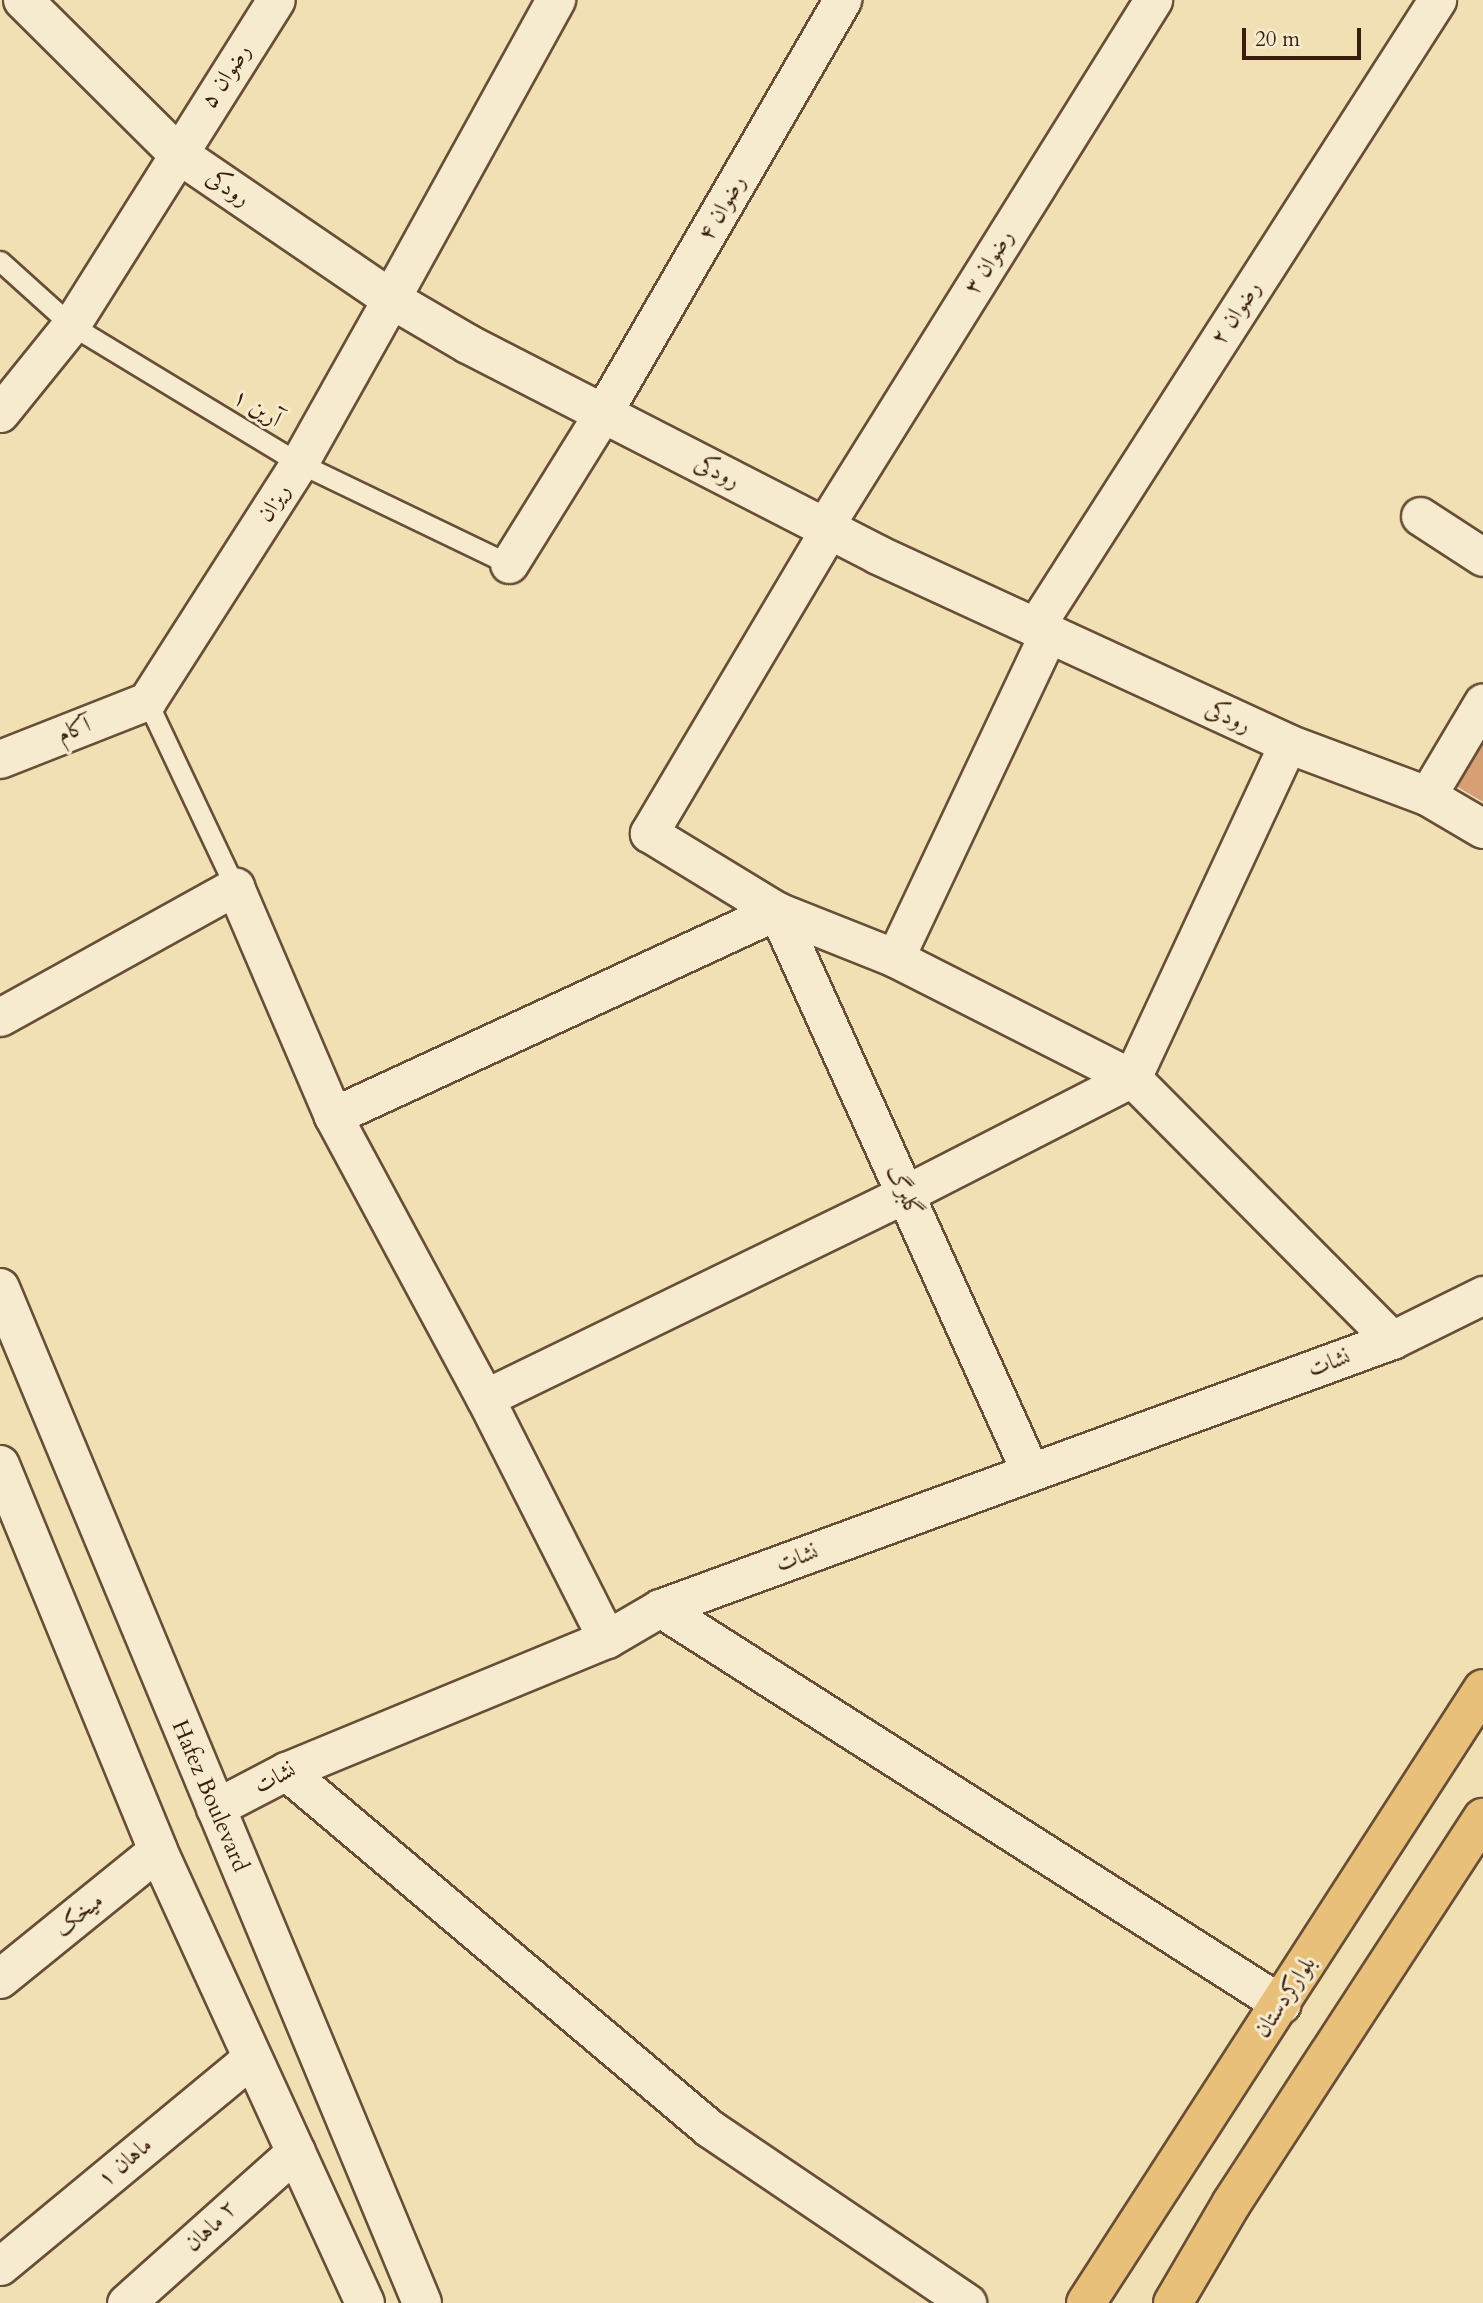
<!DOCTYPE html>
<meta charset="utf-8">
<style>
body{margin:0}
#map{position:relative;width:1483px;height:2303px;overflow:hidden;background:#f1e0b4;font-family:Cardo,Amiri,serif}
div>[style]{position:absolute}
.building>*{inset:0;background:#d6a074}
.roads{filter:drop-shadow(2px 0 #684e37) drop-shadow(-2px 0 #684e37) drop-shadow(0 2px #684e37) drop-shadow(0 -2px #684e37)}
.lane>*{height:19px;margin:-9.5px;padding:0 9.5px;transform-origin:9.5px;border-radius:9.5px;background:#f6ebce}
.street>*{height:37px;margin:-18.5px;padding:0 18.5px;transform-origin:18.5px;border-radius:18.5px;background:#f6ebce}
.secondary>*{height:38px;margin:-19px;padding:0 19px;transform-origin:19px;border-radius:19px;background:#f6ebce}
.primary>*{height:38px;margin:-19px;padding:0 19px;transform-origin:19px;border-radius:19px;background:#e8c07a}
span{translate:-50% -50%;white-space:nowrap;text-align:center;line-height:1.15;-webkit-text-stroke:6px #f6ebce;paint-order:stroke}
.street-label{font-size:23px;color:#3a1e0d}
.scale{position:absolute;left:1242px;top:28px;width:119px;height:32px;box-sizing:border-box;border:4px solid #3a1e0d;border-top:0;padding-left:9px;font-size:21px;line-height:24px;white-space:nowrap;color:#3a1e0d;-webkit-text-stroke:5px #f6ebce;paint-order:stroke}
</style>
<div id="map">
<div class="building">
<div style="clip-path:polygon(1483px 730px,1483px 802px,1451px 783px)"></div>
</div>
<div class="roads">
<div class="lane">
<div style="left:0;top:261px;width:96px;rotate:42deg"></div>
<div style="left:71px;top:325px;width:267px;rotate:31.2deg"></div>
<div style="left:299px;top:463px;width:233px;rotate:25.7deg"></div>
<div style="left:147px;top:701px;width:206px;rotate:64.7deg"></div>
</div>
<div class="street">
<div style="left:0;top:413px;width:113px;rotate:-51.1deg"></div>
<div style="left:71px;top:325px;width:384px;rotate:-57.8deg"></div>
<div style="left:1420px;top:516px;width:75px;rotate:33.1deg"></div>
<div style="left:826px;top:524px;width:618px;rotate:-58.03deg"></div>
<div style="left:830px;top:528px;width:355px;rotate:120.7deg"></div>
<div style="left:649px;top:833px;width:150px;rotate:31.4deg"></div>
<div style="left:777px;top:911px;width:127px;rotate:21.7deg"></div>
<div style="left:895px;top:958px;width:266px;rotate:26.9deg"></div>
<div style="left:1132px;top:1078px;width:369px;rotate:45.2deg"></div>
<div style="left:509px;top:564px;width:174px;rotate:-58.1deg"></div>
<div style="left:601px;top:416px;width:481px;rotate:-59.9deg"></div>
<div style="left:1035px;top:627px;width:745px;rotate:-57.33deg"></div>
<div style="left:0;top:759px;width:158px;rotate:-21.5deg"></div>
<div style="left:147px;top:701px;width:282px;rotate:-57.4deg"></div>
<div style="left:299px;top:463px;width:188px;rotate:-60.7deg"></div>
<div style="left:1427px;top:796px;width:109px;rotate:-59.2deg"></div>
<div style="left:895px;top:958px;width:357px;rotate:-64.7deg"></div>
<div style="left:0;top:1017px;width:269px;rotate:-29deg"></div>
<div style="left:235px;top:887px;width:249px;rotate:66.8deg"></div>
<div style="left:333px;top:1116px;width:320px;rotate:61.7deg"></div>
<div style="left:485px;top:1398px;width:270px;rotate:63.2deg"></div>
<div style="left:333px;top:1116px;width:489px;rotate:-24.8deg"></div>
<div style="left:777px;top:911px;width:614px;rotate:65.69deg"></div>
<div style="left:485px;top:1398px;width:467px;rotate:-25.9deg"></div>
<div style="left:905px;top:1194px;width:255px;rotate:-27.1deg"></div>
<div style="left:1132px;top:1078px;width:369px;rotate:-65deg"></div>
<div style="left:660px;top:1608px;width:737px;rotate:32.52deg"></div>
<div style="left:286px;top:1771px;width:554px;rotate:40.16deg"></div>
<div style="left:709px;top:2128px;width:312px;rotate:34.1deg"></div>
<div style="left:215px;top:1808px;width:80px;rotate:-27.5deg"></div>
<div style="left:286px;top:1771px;width:347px;rotate:-22.4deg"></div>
<div style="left:607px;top:1639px;width:61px;rotate:-30.3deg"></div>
<div style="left:660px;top:1608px;width:780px;rotate:-20.11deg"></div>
<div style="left:1392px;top:1340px;width:102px;rotate:-26.3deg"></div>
<div style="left:0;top:2266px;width:325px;rotate:-39.6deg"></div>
<div style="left:126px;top:2303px;width:228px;rotate:-41.8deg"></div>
</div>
<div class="secondary">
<div style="left:23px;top:0;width:217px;rotate:44.8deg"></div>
<div style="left:177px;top:153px;width:259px;rotate:34.3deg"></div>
<div style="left:391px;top:299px;width:89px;rotate:30.3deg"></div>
<div style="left:468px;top:344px;width:461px;rotate:27.2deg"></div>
<div style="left:878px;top:555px;width:451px;rotate:24.7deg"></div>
<div style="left:1288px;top:744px;width:148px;rotate:20.5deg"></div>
<div style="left:1427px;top:796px;width:65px;rotate:30.5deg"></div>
<div style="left:391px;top:299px;width:342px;rotate:-61.1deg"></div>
<div style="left:0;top:1288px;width:1099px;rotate:67.42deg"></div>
<div style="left:0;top:1465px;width:417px;rotate:67.7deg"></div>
<div style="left:158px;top:1851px;width:497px;rotate:65.4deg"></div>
<div style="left:0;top:1979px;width:203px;rotate:-39deg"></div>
</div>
<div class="primary">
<div style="left:1086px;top:2303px;width:731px;rotate:-57.11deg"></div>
<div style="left:1173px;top:2303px;width:115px;rotate:-59.6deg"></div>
<div style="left:1231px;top:2204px;width:461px;rotate:-56.9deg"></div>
</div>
</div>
<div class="street-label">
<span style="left:226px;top:76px;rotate:-57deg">رضوان ۵</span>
<span style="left:228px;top:188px;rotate:34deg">رودکی</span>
<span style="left:722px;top:208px;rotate:-60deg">رضوان ۴</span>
<span style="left:989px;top:262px;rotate:-58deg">رضوان ۳</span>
<span style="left:1236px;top:313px;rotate:-57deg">رضوان ۲</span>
<span style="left:257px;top:408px;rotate:31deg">آرین ۱</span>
<span style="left:717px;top:472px;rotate:26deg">رودکی</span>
<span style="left:274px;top:503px;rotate:-57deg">ریزان</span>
<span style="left:1228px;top:717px;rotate:24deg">رودکی</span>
<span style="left:74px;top:730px;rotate:-21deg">آکام</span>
<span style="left:904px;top:1191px;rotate:66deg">گلبرگ</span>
<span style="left:1329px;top:1363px;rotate:-20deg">نشات</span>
<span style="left:797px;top:1558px;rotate:-20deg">نشات</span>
<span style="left:275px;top:1778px;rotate:-26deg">نشات</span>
<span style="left:210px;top:1796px;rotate:67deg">Hafez Boulevard</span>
<span style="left:79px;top:1915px;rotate:-39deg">میخک</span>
<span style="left:1285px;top:1997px;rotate:-57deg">بلوارکردستان</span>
<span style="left:125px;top:2162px;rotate:-40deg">ماهان ۱</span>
<span style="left:211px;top:2227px;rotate:-42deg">٢ ماهان</span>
</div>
<div class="scale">20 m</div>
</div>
